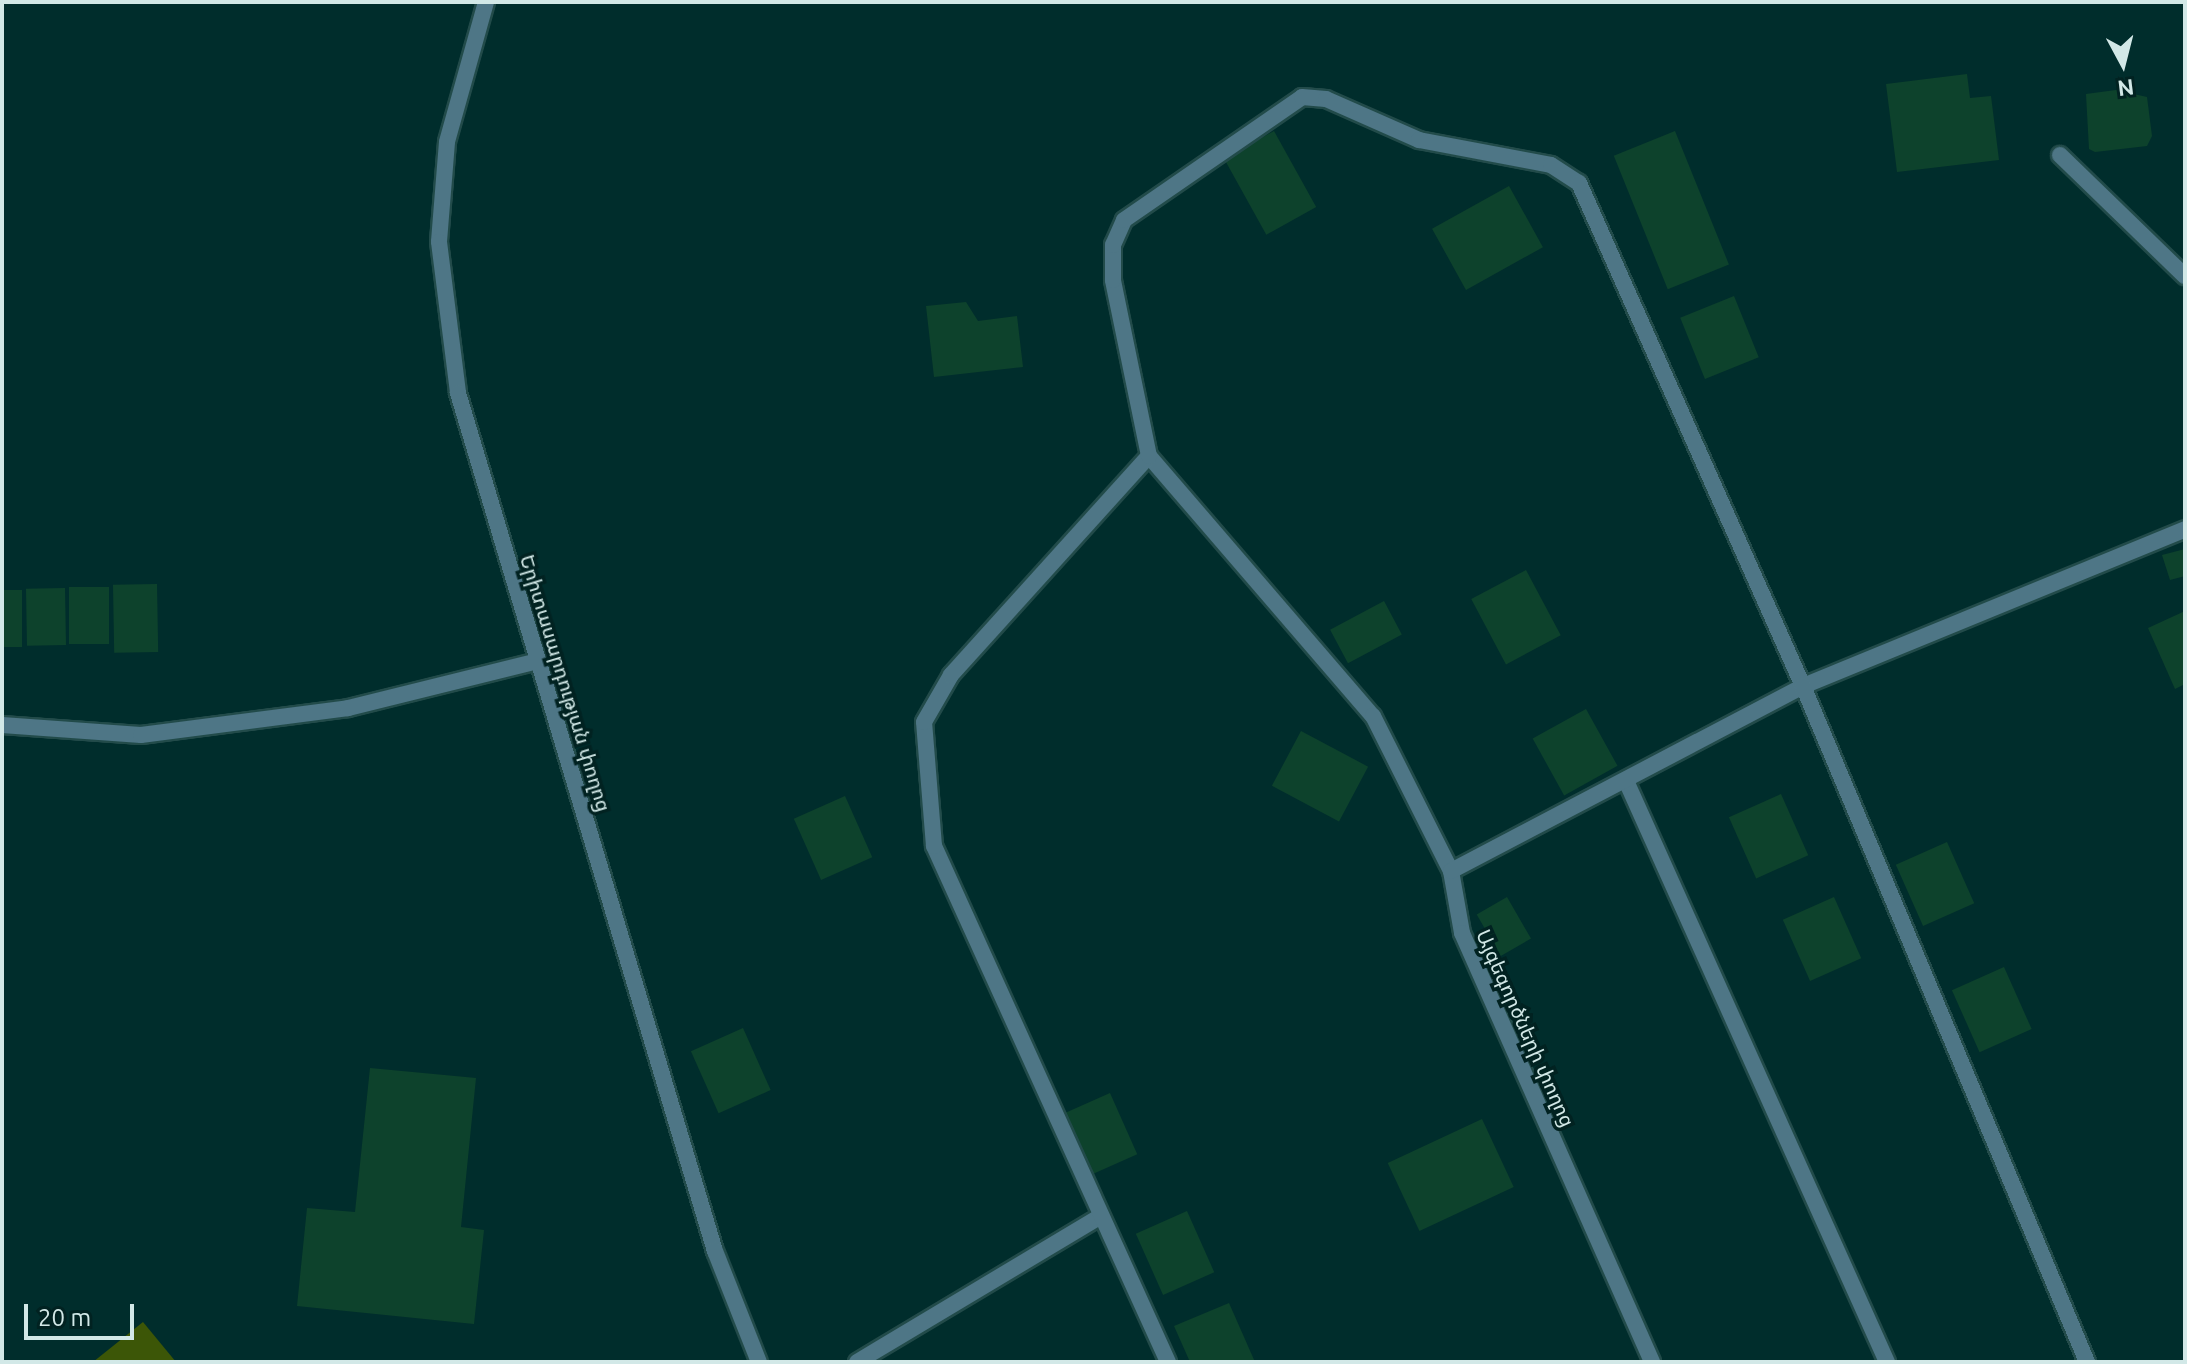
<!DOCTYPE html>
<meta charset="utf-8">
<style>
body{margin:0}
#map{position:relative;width:2187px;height:1364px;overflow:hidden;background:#002d2c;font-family:Ubuntu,"Noto Sans Armenian",sans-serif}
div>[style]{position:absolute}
.green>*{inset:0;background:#3c5607}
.building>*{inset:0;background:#0d422c;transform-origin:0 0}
.roads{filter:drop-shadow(2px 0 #224b4a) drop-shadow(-2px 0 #224b4a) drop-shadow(0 2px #224b4a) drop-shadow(0 -2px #224b4a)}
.service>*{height:16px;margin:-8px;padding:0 8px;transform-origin:8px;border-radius:8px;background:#4e7686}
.minor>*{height:16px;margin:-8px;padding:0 8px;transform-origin:8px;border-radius:8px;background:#4e7686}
span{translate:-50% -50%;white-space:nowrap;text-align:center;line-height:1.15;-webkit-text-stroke:7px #012221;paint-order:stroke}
.street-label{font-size:20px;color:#d2e8e7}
.frame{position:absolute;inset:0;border:4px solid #d2e8e7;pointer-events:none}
.north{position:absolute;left:2083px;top:24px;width:80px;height:80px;-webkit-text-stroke:6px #012221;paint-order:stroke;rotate:173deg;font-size:22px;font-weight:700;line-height:32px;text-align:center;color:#d2e8e7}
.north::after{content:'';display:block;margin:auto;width:28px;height:36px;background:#d2e8e7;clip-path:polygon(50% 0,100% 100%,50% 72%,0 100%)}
.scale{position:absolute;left:24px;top:1304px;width:110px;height:36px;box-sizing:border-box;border:4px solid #d2e8e7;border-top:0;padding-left:10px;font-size:24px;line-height:28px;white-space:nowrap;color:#d2e8e7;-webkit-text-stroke:6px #012221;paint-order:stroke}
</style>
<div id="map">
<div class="green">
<div style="clip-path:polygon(143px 1322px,176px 1362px,93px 1362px)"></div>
</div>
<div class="building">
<div style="clip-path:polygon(1967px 74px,1970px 98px,1991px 96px,1999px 160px,1897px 172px,1886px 84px)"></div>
<div style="clip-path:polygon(2116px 90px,2147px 97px,2152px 136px,2147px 146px,2095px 152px,2089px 149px,2086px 94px)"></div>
<div style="left:1274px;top:131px;width:87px;height:57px;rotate:61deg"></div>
<div style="left:1675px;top:131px;width:144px;height:66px;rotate:68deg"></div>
<div style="left:1509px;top:186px;width:70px;height:88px;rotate:61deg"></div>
<div style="left:1734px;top:296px;width:66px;height:58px;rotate:68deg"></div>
<div style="clip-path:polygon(966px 302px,978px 321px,1017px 316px,1023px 367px,934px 377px,926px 306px)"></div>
<div style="clip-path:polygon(2185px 549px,2185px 576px,2170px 580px,2162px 555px)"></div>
<div style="left:1526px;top:570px;width:74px;height:62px;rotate:62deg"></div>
<div style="left:157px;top:584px;width:68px;height:44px;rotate:89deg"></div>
<div style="left:69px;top:587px;width:40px;height:57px"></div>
<div style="left:65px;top:588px;width:57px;height:39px;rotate:89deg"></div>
<div style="left:2px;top:590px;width:20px;height:57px"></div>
<div style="left:1384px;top:601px;width:38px;height:61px;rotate:62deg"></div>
<div style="clip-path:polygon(2185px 611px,2185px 684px,2175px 689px,2148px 628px)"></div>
<div style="left:1586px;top:709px;width:65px;height:61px;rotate:61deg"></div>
<div style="left:1301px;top:731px;width:76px;height:62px;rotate:28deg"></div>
<div style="left:1781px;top:794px;width:67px;height:57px;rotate:66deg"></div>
<div style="left:845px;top:796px;width:67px;height:56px;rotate:66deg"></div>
<div style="left:1947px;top:842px;width:67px;height:56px;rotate:66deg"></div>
<div style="left:1507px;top:897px;width:48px;height:35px;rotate:60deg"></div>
<div style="left:1834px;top:897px;width:67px;height:56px;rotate:66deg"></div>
<div style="left:2004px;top:967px;width:68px;height:57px;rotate:66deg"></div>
<div style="left:743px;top:1028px;width:68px;height:57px;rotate:66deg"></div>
<div style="clip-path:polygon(370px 1068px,476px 1078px,461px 1227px,484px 1230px,474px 1324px,297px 1306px,307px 1208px,355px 1212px)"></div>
<div style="left:1110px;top:1093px;width:67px;height:56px;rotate:66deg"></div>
<div style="left:1482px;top:1119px;width:75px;height:104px;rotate:65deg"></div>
<div style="left:1187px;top:1211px;width:67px;height:56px;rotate:66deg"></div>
<div style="clip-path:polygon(1229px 1303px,1255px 1362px,1190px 1362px,1174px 1326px)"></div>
</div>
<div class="roads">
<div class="service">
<div style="left:2060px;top:155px;width:174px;rotate:44.1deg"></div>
<div style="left:2px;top:725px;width:139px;rotate:4.1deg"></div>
<div style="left:141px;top:735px;width:209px;rotate:-7.4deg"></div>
<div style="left:348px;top:708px;width:196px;rotate:-13.9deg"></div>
</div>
<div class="minor">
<div style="left:486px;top:2px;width:145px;rotate:105.6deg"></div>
<div style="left:447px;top:142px;width:100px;rotate:94.6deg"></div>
<div style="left:439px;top:242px;width:152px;rotate:82.8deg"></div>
<div style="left:458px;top:393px;width:896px;rotate:73.33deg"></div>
<div style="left:715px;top:1251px;width:119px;rotate:68.4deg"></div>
<div style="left:1149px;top:456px;width:343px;rotate:49.3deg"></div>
<div style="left:1373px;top:716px;width:174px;rotate:63.3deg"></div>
<div style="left:1451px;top:871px;width:63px;rotate:79.9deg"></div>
<div style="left:1462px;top:933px;width:469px;rotate:66.1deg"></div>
<div style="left:1627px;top:783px;width:635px;rotate:65.82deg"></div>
<div style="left:1451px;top:871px;width:398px;rotate:-27.7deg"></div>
<div style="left:1803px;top:686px;width:413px;rotate:-22.3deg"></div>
<div style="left:857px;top:1362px;width:284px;rotate:-30.9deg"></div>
<div style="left:1168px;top:1362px;width:567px;rotate:-114.39deg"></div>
<div style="left:934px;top:846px;width:124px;rotate:-94.6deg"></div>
<div style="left:924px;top:722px;width:54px;rotate:-60.1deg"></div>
<div style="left:951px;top:675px;width:295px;rotate:-47.9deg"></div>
<div style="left:1149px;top:456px;width:180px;rotate:-101.6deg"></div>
<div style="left:1113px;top:280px;width:35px;rotate:-90deg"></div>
<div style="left:1113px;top:245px;width:27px;rotate:-66deg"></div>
<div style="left:1124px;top:220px;width:216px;rotate:-34.6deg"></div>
<div style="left:1302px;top:97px;width:24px;rotate:5deg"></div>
<div style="left:1326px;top:99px;width:102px;rotate:23.8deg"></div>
<div style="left:1419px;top:140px;width:134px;rotate:10.7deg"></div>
<div style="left:1551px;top:165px;width:33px;rotate:33deg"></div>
<div style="left:1579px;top:183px;width:551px;rotate:66deg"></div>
<div style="left:1803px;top:686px;width:733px;rotate:67.21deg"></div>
</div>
</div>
<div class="street-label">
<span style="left:566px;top:683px;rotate:73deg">Երիտասարդության փողոց</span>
<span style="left:1526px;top:1028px;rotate:66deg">Այգեգործների փողոց</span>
</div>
<div class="frame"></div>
<div class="north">N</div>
<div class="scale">20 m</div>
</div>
